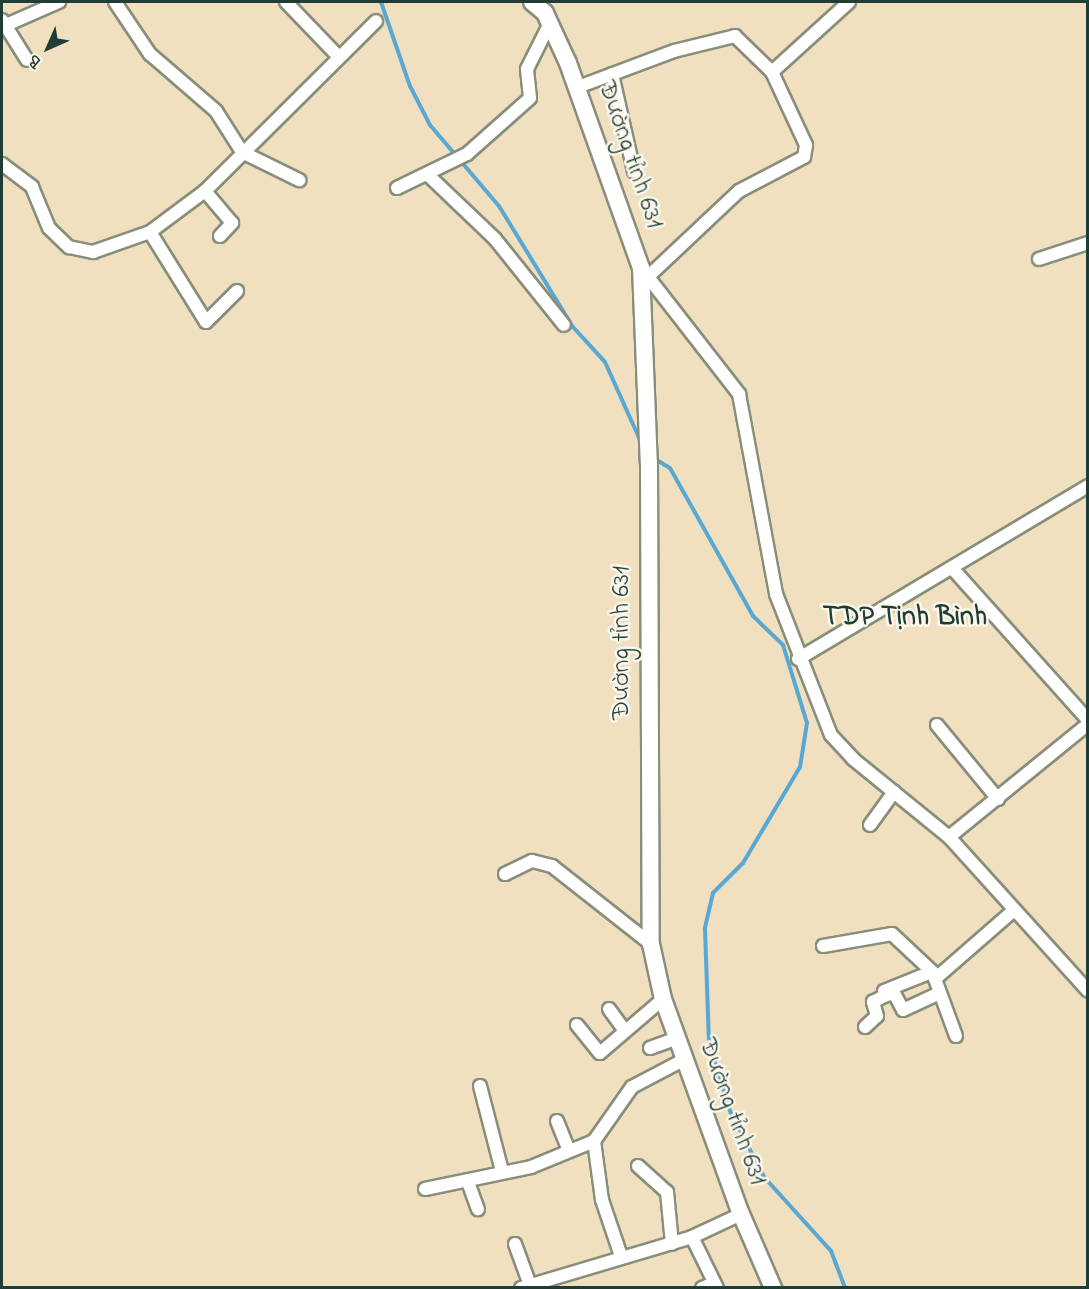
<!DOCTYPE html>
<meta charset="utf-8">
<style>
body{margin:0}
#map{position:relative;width:1089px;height:1289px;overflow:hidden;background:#f0e0c0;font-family:"Indie Flower",sans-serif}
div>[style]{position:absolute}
.stream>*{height:4px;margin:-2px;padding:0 2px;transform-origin:2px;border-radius:2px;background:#59a8d3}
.roads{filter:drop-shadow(2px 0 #888e7a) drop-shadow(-2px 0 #888e7a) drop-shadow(0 2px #888e7a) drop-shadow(0 -2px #888e7a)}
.street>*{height:12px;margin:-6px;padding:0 6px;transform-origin:6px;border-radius:6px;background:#fff}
.secondary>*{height:16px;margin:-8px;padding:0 8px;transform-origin:8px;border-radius:8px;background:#fff}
span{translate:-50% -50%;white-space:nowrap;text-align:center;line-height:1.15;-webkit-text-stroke:5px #fbf7ec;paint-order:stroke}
.street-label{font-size:26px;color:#1f3d34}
.quarter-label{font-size:28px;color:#1f3d34;font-weight:700}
.frame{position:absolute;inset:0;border:3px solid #1f3d34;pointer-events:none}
.north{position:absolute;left:18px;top:18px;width:60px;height:60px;-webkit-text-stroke:4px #fbf7ec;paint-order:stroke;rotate:225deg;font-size:16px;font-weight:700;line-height:24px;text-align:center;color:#1f3d34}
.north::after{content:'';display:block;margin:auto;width:21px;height:27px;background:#1f3d34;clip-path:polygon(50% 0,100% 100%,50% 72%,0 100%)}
</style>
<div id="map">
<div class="stream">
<div style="left:381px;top:2px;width:89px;rotate:71deg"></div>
<div style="left:410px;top:86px;width:44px;rotate:62.9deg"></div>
<div style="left:430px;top:125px;width:106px;rotate:49.6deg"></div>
<div style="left:499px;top:206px;width:142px;rotate:58.6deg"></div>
<div style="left:573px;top:327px;width:47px;rotate:47.6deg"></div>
<div style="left:605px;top:362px;width:88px;rotate:65.8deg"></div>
<div style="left:655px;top:459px;width:17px;rotate:31deg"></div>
<div style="left:670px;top:468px;width:170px;rotate:60.7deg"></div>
<div style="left:753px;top:616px;width:42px;rotate:44deg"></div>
<div style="left:783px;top:645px;width:82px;rotate:72.9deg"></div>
<div style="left:807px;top:723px;width:45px;rotate:99deg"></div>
<div style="left:800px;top:767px;width:112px;rotate:120.7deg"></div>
<div style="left:743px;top:863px;width:42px;rotate:135deg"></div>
<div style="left:713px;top:893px;width:37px;rotate:103deg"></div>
<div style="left:705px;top:929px;width:114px;rotate:88deg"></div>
<div style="left:709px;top:1043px;width:71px;rotate:72.8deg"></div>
<div style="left:730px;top:1111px;width:74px;rotate:62.7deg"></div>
<div style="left:764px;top:1177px;width:100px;rotate:47.8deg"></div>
<div style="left:831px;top:1251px;width:40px;rotate:69deg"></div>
</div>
<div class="roads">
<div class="street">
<div style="left:115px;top:2px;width:63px;rotate:56.1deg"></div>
<div style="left:150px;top:54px;width:87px;rotate:40.8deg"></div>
<div style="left:216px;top:111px;width:49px;rotate:57.6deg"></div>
<div style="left:242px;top:152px;width:64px;rotate:26.2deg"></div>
<div style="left:286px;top:2px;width:76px;rotate:46.1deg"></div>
<div style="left:2px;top:20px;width:47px;rotate:58deg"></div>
<div style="left:6px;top:25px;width:58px;rotate:-23.5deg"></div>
<div style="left:772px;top:72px;width:104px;rotate:-42.3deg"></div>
<div style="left:612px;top:74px;width:100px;rotate:77.3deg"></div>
<div style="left:578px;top:87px;width:103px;rotate:-20.6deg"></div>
<div style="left:674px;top:51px;width:63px;rotate:-13.8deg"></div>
<div style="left:735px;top:36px;width:52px;rotate:44.2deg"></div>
<div style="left:772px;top:72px;width:81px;rotate:65deg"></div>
<div style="left:806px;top:145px;width:12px;rotate:99deg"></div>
<div style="left:804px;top:157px;width:73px;rotate:152.4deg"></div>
<div style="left:739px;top:191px;width:122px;rotate:136.7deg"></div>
<div style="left:2px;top:164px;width:38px;rotate:37deg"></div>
<div style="left:32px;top:187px;width:44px;rotate:67.5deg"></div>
<div style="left:49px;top:228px;width:28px;rotate:44deg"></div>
<div style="left:69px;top:247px;width:25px;rotate:12deg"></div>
<div style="left:93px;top:252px;width:60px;rotate:-19.3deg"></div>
<div style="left:150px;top:232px;width:106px;rotate:58.1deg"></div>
<div style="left:206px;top:322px;width:44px;rotate:-45deg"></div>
<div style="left:427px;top:174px;width:94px;rotate:43.7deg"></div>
<div style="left:495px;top:239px;width:110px;rotate:51.3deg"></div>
<div style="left:397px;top:188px;width:78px;rotate:-25.9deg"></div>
<div style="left:467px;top:154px;width:84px;rotate:-41.6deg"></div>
<div style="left:530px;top:98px;width:29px;rotate:-96deg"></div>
<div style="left:527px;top:69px;width:51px;rotate:-63.4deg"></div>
<div style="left:150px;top:232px;width:69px;rotate:-36.7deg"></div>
<div style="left:220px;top:236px;width:18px;rotate:-47deg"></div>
<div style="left:232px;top:223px;width:42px;rotate:-130.2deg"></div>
<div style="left:205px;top:191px;width:241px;rotate:-44.8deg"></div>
<div style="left:1039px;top:259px;width:52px;rotate:-18.1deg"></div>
<div style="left:641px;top:268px;width:160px;rotate:52.1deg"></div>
<div style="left:739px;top:394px;width:203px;rotate:79.5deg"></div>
<div style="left:776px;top:594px;width:151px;rotate:68.7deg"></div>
<div style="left:831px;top:735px;width:33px;rotate:47deg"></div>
<div style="left:853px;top:759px;width:124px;rotate:39.1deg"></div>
<div style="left:949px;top:837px;width:207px;rotate:47.9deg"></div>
<div style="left:952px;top:568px;width:204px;rotate:48.2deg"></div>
<div style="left:798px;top:659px;width:338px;rotate:-30.8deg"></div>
<div style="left:937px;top:725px;width:96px;rotate:50.5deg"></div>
<div style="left:870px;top:825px;width:41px;rotate:-54deg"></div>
<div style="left:949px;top:837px;width:179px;rotate:-39.1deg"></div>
<div style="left:505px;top:874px;width:30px;rotate:-26deg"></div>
<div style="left:532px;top:861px;width:21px;rotate:14deg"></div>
<div style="left:552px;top:866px;width:126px;rotate:38.2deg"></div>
<div style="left:823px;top:946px;width:70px;rotate:-9.9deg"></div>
<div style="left:892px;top:934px;width:62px;rotate:43deg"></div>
<div style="left:884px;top:991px;width:48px;rotate:-21.8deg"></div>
<div style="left:609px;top:1009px;width:27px;rotate:54deg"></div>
<div style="left:577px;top:1025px;width:36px;rotate:51deg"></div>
<div style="left:600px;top:1053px;width:83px;rotate:-40.6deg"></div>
<div style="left:865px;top:1027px;width:16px;rotate:-43deg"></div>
<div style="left:877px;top:1016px;width:15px;rotate:-106deg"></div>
<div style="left:873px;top:1002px;width:13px;rotate:-29deg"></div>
<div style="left:884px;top:996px;width:10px;rotate:-17deg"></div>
<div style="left:894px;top:993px;width:19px;rotate:62deg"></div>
<div style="left:903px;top:1010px;width:38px;rotate:-25deg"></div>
<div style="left:956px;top:1036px;width:61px;rotate:-110.2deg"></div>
<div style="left:935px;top:979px;width:105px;rotate:-41.1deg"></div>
<div style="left:650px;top:1048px;width:30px;rotate:-20deg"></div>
<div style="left:480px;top:1086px;width:88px;rotate:75.5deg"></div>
<div style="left:557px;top:1121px;width:31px;rotate:68deg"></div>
<div style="left:638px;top:1166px;width:39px;rotate:42deg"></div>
<div style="left:667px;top:1192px;width:52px;rotate:84.5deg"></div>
<div style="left:468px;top:1182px;width:29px;rotate:70deg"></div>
<div style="left:425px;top:1189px;width:108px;rotate:-11.7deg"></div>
<div style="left:531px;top:1167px;width:68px;rotate:-22.4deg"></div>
<div style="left:692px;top:1237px;width:57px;rotate:63.9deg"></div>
<div style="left:515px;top:1244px;width:44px;rotate:69.9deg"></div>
<div style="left:621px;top:1256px;width:59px;rotate:-108.7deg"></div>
<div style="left:602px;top:1200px;width:60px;rotate:-97.7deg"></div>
<div style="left:594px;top:1141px;width:66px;rotate:-54.9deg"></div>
<div style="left:632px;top:1087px;width:60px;rotate:-27.8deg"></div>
<div style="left:521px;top:1288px;width:178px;rotate:-16.6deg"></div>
<div style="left:692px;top:1237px;width:54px;rotate:-25.1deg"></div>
<div style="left:702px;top:1288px;width:13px;rotate:-23deg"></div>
</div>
<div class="secondary">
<div style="left:532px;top:2px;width:17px;rotate:40deg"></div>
<div style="left:545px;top:13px;width:55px;rotate:65.3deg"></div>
<div style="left:568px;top:63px;width:218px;rotate:70.4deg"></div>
<div style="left:641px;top:268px;width:195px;rotate:87.7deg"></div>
<div style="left:649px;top:463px;width:481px;rotate:89.8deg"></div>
<div style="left:651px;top:944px;width:56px;rotate:77.7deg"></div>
<div style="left:663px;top:999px;width:229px;rotate:70.1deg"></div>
<div style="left:741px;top:1214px;width:81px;rotate:66.6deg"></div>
</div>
</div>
<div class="street-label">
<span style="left:629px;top:155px;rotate:71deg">Đường tỉnh 631</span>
<span style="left:623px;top:643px;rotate:-90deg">Đường tỉnh 631</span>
<span style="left:731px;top:1112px;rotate:70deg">Đường tỉnh 631</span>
</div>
<div class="quarter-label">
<span style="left:905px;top:618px">TDP Tịnh Bình</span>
</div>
<div class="frame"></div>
<div class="north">B</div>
</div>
